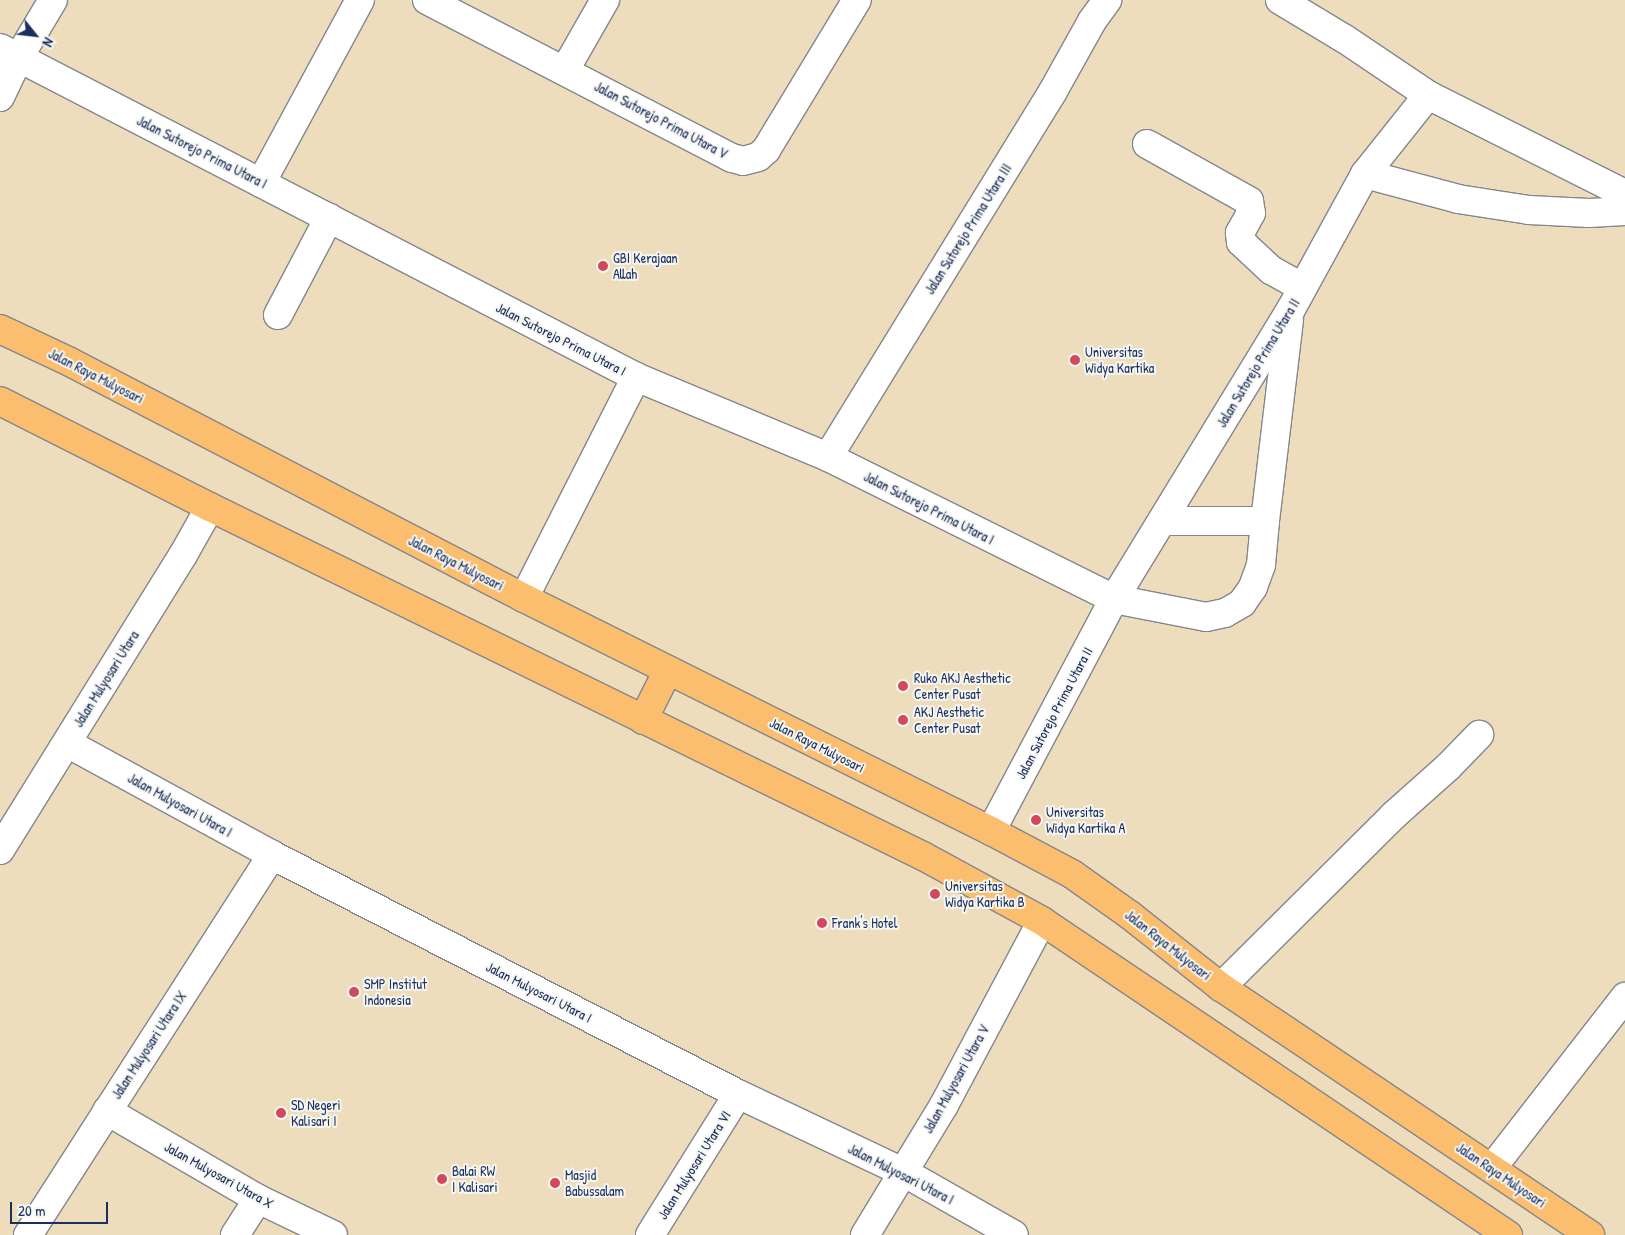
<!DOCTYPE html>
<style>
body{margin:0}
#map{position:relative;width:1625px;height:1235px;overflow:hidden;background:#edddbc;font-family:"Patrick Hand",sans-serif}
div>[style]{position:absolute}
.roads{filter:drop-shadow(1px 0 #84868d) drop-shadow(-1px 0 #84868d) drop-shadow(0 1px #84868d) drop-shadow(0 -1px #84868d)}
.minor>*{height:28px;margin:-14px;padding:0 14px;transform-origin:14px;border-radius:14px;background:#fff}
.major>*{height:28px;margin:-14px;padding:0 14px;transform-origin:14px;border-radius:14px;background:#fbbd6e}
.dots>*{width:14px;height:14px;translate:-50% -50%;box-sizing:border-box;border:2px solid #f6f6f2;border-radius:50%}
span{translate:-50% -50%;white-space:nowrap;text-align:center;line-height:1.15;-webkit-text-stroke:4px #f6f6f2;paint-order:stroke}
.street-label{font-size:14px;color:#1b2f5e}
.poi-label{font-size:14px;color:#1b2f5e}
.left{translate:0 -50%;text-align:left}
.north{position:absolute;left:10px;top:10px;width:50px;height:50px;-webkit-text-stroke:4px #f6f6f2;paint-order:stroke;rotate:119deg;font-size:14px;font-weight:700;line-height:20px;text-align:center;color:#1b2f5e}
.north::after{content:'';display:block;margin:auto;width:18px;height:22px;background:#1b2f5e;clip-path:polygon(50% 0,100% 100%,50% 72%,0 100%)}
.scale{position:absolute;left:10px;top:1202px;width:98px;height:22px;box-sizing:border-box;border:2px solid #1b2f5e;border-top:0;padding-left:6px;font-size:15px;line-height:18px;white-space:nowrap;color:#1b2f5e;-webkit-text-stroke:4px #f6f6f2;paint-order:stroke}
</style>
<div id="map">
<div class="roads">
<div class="minor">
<div style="left:427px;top:0;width:343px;rotate:27.4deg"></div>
<div style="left:732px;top:158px;width:11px;rotate:15deg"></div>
<div style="left:743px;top:161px;width:16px;rotate:-15deg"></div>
<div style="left:758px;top:157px;width:11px;rotate:-41deg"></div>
<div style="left:766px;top:150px;width:175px;rotate:-58.8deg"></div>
<div style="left:1280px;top:0;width:76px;rotate:31deg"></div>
<div style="left:1345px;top:39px;width:100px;rotate:34deg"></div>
<div style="left:0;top:48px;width:716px;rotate:27.35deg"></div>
<div style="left:636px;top:377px;width:208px;rotate:22.6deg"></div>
<div style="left:828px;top:457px;width:319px;rotate:26.4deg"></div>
<div style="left:1114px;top:599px;width:94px;rotate:11.1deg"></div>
<div style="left:1206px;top:617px;width:19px;rotate:-12deg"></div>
<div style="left:1225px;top:613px;width:20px;rotate:-30deg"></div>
<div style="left:1242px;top:603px;width:19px;rotate:-55deg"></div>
<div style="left:1253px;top:587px;width:23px;rotate:-70deg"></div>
<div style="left:1261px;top:565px;width:44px;rotate:-84.8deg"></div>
<div style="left:565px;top:70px;width:81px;rotate:-60.3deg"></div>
<div style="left:0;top:97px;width:44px;rotate:-64.6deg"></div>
<div style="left:19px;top:57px;width:66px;rotate:-59.2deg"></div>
<div style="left:1147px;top:144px;width:117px;rotate:29.2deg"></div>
<div style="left:1249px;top:201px;width:12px;rotate:81deg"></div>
<div style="left:1251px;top:213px;width:23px;rotate:119deg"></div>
<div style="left:1240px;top:233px;width:9px;rotate:84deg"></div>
<div style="left:1241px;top:242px;width:41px;rotate:43deg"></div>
<div style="left:1271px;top:270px;width:35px;rotate:29deg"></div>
<div style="left:1365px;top:174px;width:96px;rotate:15deg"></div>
<div style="left:1458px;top:199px;width:72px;rotate:8.8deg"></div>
<div style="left:1529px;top:210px;width:60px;rotate:2.9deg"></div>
<div style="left:1589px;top:213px;width:36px;rotate:-3deg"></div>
<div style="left:261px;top:183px;width:208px;rotate:-61.6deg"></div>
<div style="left:278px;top:315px;width:110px;rotate:-62.3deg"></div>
<div style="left:828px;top:457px;width:427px;rotate:-58.4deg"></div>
<div style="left:1052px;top:93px;width:82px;rotate:-60.9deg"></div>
<div style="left:1092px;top:21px;width:26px;rotate:-54deg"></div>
<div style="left:1162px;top:521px;width:103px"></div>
<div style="left:1265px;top:521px;width:202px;rotate:-83.2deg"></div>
<div style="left:524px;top:598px;width:248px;rotate:-63.1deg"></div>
<div style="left:67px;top:743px;width:234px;rotate:28.6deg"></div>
<div style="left:272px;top:855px;width:524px;rotate:27.15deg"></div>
<div style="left:738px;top:1094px;width:185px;rotate:25.3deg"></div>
<div style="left:905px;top:1173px;width:125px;rotate:29.6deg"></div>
<div style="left:991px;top:831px;width:263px;rotate:-62.1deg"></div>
<div style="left:1114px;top:599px;width:338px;rotate:-58.6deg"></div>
<div style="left:1290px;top:311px;width:156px;rotate:-61.3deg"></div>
<div style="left:1365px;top:174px;width:101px;rotate:-51.4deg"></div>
<div style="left:1428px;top:95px;width:220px;rotate:26.7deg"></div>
<div style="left:0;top:850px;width:347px;rotate:-58.2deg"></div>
<div style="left:183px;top:555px;width:55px;rotate:-60.6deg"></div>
<div style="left:1221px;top:987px;width:243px;rotate:-44.8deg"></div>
<div style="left:1393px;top:816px;width:74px;rotate:-41.7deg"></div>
<div style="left:1448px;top:767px;width:45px;rotate:-45.9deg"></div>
<div style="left:107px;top:1111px;width:175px;rotate:30.2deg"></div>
<div style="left:258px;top:1199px;width:83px;rotate:25.6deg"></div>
<div style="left:1492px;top:1168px;width:217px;rotate:-52.1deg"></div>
<div style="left:28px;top:1235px;width:452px;rotate:-57.3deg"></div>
<div style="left:235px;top:1235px;width:43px;rotate:-57.4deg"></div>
<div style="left:650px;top:1235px;width:166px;rotate:-58deg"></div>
<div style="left:865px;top:1235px;width:152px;rotate:-58.7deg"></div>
<div style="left:944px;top:1105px;width:208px;rotate:-62deg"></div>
</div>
<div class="major">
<div style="left:0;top:329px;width:77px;rotate:25.2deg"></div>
<div style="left:70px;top:362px;width:512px;rotate:27.47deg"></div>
<div style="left:524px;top:598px;width:522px;rotate:26.52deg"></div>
<div style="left:991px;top:831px;width:92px;rotate:28deg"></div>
<div style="left:1072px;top:874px;width:72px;rotate:35.4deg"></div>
<div style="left:1131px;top:916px;width:115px;rotate:38.3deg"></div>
<div style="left:1221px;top:987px;width:445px;rotate:33.9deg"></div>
<div style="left:0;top:401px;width:235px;rotate:26.8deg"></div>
<div style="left:210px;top:507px;width:794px;rotate:26.08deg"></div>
<div style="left:923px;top:856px;width:136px;rotate:28.6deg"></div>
<div style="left:1042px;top:921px;width:562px;rotate:33.97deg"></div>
<div style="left:643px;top:720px;width:56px;rotate:-63.4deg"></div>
</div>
</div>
<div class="dots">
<div style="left:603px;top:266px;background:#d1495b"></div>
<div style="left:1075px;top:360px;background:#d1495b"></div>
<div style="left:903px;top:686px;background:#d1495b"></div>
<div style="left:903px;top:720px;background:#d1495b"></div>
<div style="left:1036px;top:820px;background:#d1495b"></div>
<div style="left:935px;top:894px;background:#d1495b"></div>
<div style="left:822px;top:923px;background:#d1495b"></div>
<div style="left:354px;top:992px;background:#d1495b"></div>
<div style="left:281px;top:1113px;background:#d1495b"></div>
<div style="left:442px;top:1179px;background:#d1495b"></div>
<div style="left:555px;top:1183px;background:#d1495b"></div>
</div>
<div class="street-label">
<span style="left:661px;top:120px;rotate:28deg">Jalan Sutorejo Prima Utara V</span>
<span style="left:202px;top:152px;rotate:27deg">Jalan Sutorejo Prima Utara I</span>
<span style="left:968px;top:229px;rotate:-58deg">Jalan Sutorejo Prima Utara III</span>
<span style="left:561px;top:339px;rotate:27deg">Jalan Sutorejo Prima Utara I</span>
<span style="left:1258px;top:363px;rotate:-59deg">Jalan Sutorejo Prima Utara II</span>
<span style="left:96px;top:376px;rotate:27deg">Jalan Raya Mulyosari</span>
<span style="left:929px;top:508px;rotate:27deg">Jalan Sutorejo Prima Utara I</span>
<span style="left:456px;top:563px;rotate:27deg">Jalan Raya Mulyosari</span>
<span style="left:106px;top:679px;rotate:-58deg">Jalan Mulyosari Utara</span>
<span style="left:1054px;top:713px;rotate:-62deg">Jalan Sutorejo Prima Utara II</span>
<span style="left:817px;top:745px;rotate:27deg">Jalan Raya Mulyosari</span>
<span style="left:180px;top:805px;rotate:29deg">Jalan Mulyosari Utara I</span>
<span style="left:1168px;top:945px;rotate:38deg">Jalan Raya Mulyosari</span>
<span style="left:539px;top:992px;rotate:27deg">Jalan Mulyosari Utara I</span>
<span style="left:149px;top:1045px;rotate:-57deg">Jalan Mulyosari Utara IX</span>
<span style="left:956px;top:1079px;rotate:-61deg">Jalan Mulyosari Utara V</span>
<span style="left:694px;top:1165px;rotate:-58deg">Jalan Mulyosari Utara VI</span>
<span style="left:901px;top:1174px;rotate:27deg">Jalan Mulyosari Utara I</span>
<span style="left:219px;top:1175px;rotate:29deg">Jalan Mulyosari Utara X</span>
<span style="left:1501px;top:1175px;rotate:34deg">Jalan Raya Mulyosari</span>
</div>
<div class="poi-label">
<span class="left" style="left:613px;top:266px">GBI Kerajaan<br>Allah</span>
<span class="left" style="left:1085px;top:360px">Universitas<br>Widya Kartika</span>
<span class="left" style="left:914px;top:686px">Ruko AKJ Aesthetic<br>Center Pusat</span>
<span class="left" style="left:914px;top:720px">AKJ Aesthetic<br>Center Pusat</span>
<span class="left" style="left:1046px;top:820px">Universitas<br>Widya Kartika A</span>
<span class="left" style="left:945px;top:894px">Universitas<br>Widya Kartika B</span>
<span class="left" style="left:832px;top:923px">Frank's Hotel</span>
<span class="left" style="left:364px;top:992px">SMP Institut<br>Indonesia</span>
<span class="left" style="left:291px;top:1113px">SD Negeri<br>Kalisari I</span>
<span class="left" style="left:452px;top:1179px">Balai RW<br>I Kalisari</span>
<span class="left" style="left:565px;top:1183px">Masjid<br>Babussalam</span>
</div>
<div class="north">N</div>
<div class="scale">20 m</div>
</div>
